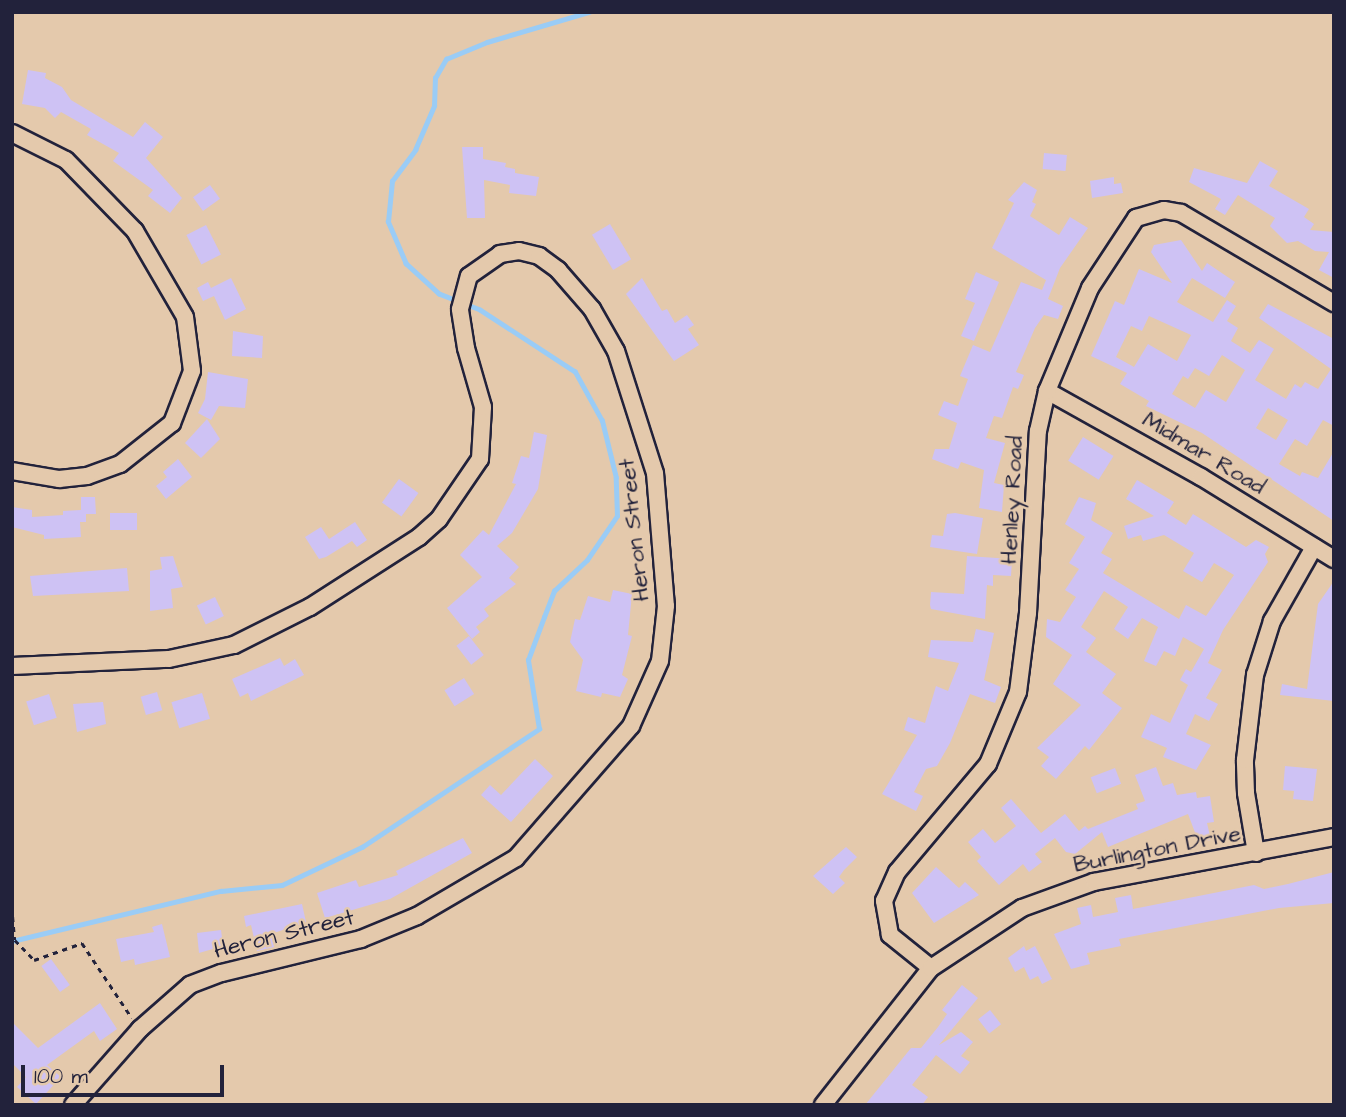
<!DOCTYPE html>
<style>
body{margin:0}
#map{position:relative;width:1346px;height:1117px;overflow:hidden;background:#e4c9ac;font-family:"Architects Daughter",sans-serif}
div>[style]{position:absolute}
.stream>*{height:4.5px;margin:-2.25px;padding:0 2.25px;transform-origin:2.25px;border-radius:2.25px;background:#9accf6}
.building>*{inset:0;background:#cec2f4;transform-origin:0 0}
.path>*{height:2.5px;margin-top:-1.25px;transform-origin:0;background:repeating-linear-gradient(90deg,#22223b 0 5px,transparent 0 10px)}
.roads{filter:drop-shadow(2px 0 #22223b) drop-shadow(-2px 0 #22223b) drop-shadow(0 2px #22223b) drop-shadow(0 -2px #22223b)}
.minor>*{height:16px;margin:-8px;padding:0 8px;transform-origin:8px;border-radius:8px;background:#e4c9ac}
span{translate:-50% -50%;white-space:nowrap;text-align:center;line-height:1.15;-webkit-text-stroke:5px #e4c9ac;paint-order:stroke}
.street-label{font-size:23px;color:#22223b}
.frame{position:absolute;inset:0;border:14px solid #22223b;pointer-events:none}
.scale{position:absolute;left:21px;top:1065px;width:203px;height:32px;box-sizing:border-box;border:4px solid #22223b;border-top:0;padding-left:9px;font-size:21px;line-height:24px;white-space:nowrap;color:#22223b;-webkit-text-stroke:5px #e4c9ac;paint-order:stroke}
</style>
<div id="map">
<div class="stream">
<div style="left:12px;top:941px;width:215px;rotate:-13.5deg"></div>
<div style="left:221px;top:891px;width:61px;rotate:-5.6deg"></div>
<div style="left:282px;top:885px;width:89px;rotate:-25.4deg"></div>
<div style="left:362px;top:847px;width:213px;rotate:-33.7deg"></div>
<div style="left:539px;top:729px;width:70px;rotate:-99.1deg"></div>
<div style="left:528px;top:660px;width:46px;rotate:-69.6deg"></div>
<div style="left:544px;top:617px;width:28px;rotate:-69deg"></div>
<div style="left:554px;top:591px;width:45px;rotate:-43.2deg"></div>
<div style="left:587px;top:560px;width:53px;rotate:-55.7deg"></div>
<div style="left:617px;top:516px;width:38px;rotate:-92deg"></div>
<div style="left:616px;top:478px;width:59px;rotate:-103.8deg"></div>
<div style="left:602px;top:421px;width:56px;rotate:-118.9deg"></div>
<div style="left:575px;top:372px;width:113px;rotate:-146.9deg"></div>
<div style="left:480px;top:310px;width:44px;rotate:-158.7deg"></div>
<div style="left:439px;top:294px;width:45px;rotate:-137.7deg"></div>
<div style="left:406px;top:264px;width:46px;rotate:-113.2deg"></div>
<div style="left:388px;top:222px;width:41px;rotate:-84.4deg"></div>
<div style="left:392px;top:181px;width:39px;rotate:-53deg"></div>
<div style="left:415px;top:150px;width:48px;rotate:-66.6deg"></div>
<div style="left:434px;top:106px;width:28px;rotate:-88deg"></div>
<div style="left:435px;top:78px;width:22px;rotate:-60deg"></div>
<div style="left:446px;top:59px;width:44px;rotate:-22.5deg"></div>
<div style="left:487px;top:42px;width:106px;rotate:-16.4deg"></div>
</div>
<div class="building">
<div style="clip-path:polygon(28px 70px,46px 73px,45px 78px,62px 87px,71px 100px,133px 137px,145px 122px,163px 137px,146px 158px,182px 198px,170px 213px,148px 196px,153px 190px,113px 161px,119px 153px,87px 135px,91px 129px,61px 112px,55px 118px,45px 108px,22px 104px)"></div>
<div style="clip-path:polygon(462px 147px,483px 147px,483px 159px,506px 163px,505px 167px,515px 169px,515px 173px,539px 177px,536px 196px,509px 193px,510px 185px,484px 180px,485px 218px,467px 218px)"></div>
<div style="left:1044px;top:153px;width:23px;height:16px;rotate:5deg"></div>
<div style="clip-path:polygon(1260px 161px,1278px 171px,1269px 186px,1309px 209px,1304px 217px,1314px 224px,1310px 230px,1334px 232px,1334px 278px,1319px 270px,1329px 252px,1315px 251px,1298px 241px,1287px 243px,1270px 226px,1275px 218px,1238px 195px,1225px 215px,1215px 209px,1221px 199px,1189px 182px,1194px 168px,1247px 183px)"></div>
<div style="clip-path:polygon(1114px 177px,1114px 184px,1121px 183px,1123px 193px,1092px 198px,1090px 181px)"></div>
<div style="clip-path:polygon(1024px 182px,1037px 190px,1032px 202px,1036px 204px,1030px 216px,1059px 235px,1070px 217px,1088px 228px,1060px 268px,1048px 299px,1063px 306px,1058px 319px,1044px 315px,1035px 328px,1016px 372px,1024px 375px,1018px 389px,1013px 387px,1002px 418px,994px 416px,986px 438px,1005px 443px,994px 483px,1004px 485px,1002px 512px,979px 508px,984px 470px,961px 462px,958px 469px,932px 459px,935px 449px,949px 449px,957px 423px,938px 415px,944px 401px,958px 406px,968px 379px,960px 376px,973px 345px,990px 352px,1021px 282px,1042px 290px,1046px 280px,992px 248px,1014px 203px,1008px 200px)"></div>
<div style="left:210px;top:185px;width:17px;height:21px;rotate:54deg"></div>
<div style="left:610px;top:224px;width:41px;height:21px;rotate:59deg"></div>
<div style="left:206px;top:225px;width:33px;height:22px;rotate:63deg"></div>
<div style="clip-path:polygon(evenodd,1181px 240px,1202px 271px,1207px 263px,1235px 282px,1225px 298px,1192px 278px,1177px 302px,1213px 322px,1227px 300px,1236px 306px,1227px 321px,1238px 328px,1231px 341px,1250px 353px,1259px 340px,1274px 349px,1255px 380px,1286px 399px,1295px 384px,1301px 388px,1305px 382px,1318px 389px,1331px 369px,1259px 318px,1268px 304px,1334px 339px,1334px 426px,1323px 420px,1307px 446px,1295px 439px,1279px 464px,1300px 476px,1302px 472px,1318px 478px,1334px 451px,1334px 521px,1202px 433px,1146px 406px,1149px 401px,1120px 384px,1127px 373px,1091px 356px,1115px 301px,1124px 305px,1139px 269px,1172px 283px,1151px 252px,1154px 245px,1181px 240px,1149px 316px,1191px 335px,1177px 361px,1148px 344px,1134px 367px,1116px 357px,1131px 326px,1142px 331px,1149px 316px,1181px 240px,1222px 355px,1245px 370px,1226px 402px,1206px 390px,1195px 408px,1172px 394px,1183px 376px,1188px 379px,1195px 368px,1209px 376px,1222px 355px,1181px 240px,1268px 408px,1288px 420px,1276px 440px,1256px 428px,1268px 408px)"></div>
<div style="clip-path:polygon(976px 272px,999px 282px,974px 341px,961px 336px,975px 303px,965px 299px)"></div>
<div style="clip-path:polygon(231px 278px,246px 309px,225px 320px,214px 296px,203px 301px,197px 288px,208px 282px,211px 288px)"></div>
<div style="clip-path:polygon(642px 278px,662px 311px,667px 309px,675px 323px,687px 315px,694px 325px,688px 329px,699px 345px,674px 361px,626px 294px)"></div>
<div style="clip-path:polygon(233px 331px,263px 336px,262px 358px,232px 356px)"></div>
<div style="clip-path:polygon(208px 372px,248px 379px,245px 408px,219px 406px,211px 420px,198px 413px,205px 399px)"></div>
<div style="clip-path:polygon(207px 419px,220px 439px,201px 458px,185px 443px)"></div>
<div style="clip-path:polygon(534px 432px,547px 435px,538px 489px,512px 533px,497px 546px,519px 567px,509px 578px,516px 584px,484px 609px,489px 616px,476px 627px,480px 632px,472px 639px,447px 608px,482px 577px,460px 555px,483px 530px,489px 535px,516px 484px,512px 483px,521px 456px,529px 458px)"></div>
<div style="left:1083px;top:437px;width:36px;height:28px;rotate:32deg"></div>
<div style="clip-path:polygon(178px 459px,192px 477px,166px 499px,156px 486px,167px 477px,163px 472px)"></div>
<div style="left:399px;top:479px;width:24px;height:29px;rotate:36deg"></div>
<div style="clip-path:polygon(1137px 480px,1174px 502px,1167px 513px,1186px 525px,1193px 514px,1246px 547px,1256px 540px,1269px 547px,1265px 554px,1268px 562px,1223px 630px,1208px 663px,1222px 670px,1206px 698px,1218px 704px,1209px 721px,1195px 714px,1186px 734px,1211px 745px,1196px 770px,1163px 757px,1167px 748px,1141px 737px,1151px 714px,1170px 723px,1188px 685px,1180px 680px,1186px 669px,1191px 672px,1204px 649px,1183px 637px,1175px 656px,1164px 651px,1156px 666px,1144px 661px,1158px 627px,1142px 618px,1128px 639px,1114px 629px,1128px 607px,1104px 591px,1081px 627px,1096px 638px,1086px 652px,1116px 674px,1102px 693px,1122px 708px,1089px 750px,1085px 746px,1056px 779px,1041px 766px,1049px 757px,1037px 748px,1081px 705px,1053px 684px,1072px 655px,1046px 637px,1047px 619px,1060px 622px,1076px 597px,1065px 590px,1079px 569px,1069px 563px,1085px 537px,1065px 524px,1079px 497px,1096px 503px,1091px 520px,1113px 533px,1101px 553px,1112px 559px,1103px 573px,1179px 619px,1186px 605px,1206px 616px,1234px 575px,1214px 563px,1202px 582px,1183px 571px,1194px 553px,1164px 535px,1143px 541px,1141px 535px,1128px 539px,1124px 526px,1154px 516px,1126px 499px)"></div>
<div style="clip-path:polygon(81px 497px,95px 497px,96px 514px,86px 514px,86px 522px,80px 522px,81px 537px,44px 539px,44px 535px,12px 527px,12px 507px,32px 510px,32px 517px,63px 515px,63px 511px,81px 510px)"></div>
<div style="left:110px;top:513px;width:27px;height:17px"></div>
<div style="clip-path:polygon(955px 513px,983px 518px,977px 554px,930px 547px,932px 535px,943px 536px,947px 514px)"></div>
<div style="clip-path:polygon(355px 522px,367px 540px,357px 547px,352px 541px,326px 557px,319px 559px,305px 537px,321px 527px,329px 539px)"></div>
<div style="clip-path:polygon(173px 556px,183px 587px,171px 589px,173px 608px,150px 611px,150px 571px,162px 569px,160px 557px)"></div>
<div style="clip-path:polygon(967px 556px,1012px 559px,1011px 576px,993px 575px,993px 586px,987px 585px,985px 619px,931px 609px,930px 605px,931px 592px,964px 594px)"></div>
<div style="clip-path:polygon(127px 568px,129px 591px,33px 596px,30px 576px)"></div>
<div style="clip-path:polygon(1334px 581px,1334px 701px,1280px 695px,1282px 684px,1307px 689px,1318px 604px)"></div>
<div style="clip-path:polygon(613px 590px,632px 594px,628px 635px,632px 636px,622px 675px,628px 679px,620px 697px,602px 693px,601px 697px,576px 691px,583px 660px,570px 642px,575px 619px,580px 620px,588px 596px,610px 602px)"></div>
<div style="left:215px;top:597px;width:21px;height:20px;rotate:65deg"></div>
<div style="clip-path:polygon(976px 629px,994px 633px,984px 680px,1001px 687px,995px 703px,970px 694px,950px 743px,937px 766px,926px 769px,914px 792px,923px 796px,916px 811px,882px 794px,917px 735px,904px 730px,908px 717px,925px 723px,936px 686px,948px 691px,959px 663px,928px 657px,931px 640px,973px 642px)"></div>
<div style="left:469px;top:636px;width:24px;height:16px;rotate:52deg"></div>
<div style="clip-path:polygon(280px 658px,284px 666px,295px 659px,304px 675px,251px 701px,248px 693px,240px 697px,232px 679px)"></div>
<div style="left:464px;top:678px;width:19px;height:23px;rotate:58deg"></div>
<div style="left:157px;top:692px;width:19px;height:17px;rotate:74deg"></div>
<div style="left:202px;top:693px;width:27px;height:32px;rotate:73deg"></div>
<div style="left:49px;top:694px;width:25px;height:24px;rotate:72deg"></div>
<div style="clip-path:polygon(103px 702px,106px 724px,77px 732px,73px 704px)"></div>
<div style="clip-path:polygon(535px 759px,553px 776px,511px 822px,481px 795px,490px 785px,501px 795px)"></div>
<div style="clip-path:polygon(1285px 766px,1317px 769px,1313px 801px,1293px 799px,1294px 791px,1283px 790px)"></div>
<div style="clip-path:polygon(1156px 767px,1163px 786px,1173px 783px,1177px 795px,1196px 792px,1197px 798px,1210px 796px,1214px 822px,1207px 823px,1211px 840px,1199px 843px,1188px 814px,1108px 847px,1102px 832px,1075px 854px,1066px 852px,1055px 838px,1035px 854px,1042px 862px,1029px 872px,1023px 864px,999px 885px,977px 861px,981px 857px,968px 842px,983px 829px,995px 843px,1016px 826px,1001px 808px,1011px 799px,1041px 833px,1065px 814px,1079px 831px,1085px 826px,1088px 829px,1138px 809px,1136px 804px,1145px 801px,1135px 775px)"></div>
<div style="left:1115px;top:768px;width:17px;height:26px;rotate:69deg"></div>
<div style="clip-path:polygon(463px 838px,472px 853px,390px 899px,325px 918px,317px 893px,356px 880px,359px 887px,398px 875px,396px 871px)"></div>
<div style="clip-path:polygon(846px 847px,857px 857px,844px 870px,839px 877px,845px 883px,833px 894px,813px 876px)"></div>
<div style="clip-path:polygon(936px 867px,959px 888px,965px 882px,979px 895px,934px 923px,912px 893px)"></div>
<div style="clip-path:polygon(1334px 872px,1334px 903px,1279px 908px,1119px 939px,1121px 946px,1087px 953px,1090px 964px,1071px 969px,1054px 934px,1081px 924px,1077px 908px,1091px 905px,1093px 917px,1118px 912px,1115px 898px,1131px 895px,1133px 909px,1254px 885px,1264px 889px,1288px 884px)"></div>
<div style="clip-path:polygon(302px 904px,306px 922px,271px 934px,274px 947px,257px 951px,251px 925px,246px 927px,244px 916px)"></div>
<div style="clip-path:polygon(162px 924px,170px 957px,135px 965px,134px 959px,121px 962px,116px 939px,154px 932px,152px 927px)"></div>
<div style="clip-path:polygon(221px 930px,223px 946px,199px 953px,197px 933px)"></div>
<div style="clip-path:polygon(1024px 946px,1026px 951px,1035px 946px,1052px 979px,1042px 984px,1038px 976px,1030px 980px,1024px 967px,1015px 972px,1008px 958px)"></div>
<div style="left:51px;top:959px;width:32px;height:12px;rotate:54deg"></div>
<div style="clip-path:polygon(962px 985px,978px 998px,939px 1045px,961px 1032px,973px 1042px,961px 1056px,970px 1062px,960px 1074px,936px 1055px,912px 1085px,928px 1097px,922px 1105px,865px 1105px,911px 1048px,921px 1048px,938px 1027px,947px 1014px,942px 1010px)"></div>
<div style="clip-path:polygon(100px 1003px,117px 1029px,100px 1041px,94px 1031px,47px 1065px,61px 1077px,36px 1104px,17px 1087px,26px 1077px,12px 1063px,12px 1022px,38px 1048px)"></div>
<div style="left:990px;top:1010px;width:18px;height:15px;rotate:52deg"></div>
</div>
<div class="path">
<div style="left:12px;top:907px;width:33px;rotate:85deg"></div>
<div style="left:15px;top:940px;width:28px;rotate:46deg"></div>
<div style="left:34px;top:960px;width:51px;rotate:-19.5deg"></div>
<div style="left:82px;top:943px;width:90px;rotate:56.3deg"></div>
</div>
<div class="roads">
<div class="minor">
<div style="left:12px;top:133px;width:60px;rotate:26.6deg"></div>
<div style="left:66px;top:160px;width:99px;rotate:45.8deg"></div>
<div style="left:135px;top:231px;width:99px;rotate:59.8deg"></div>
<div style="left:185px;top:317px;width:54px;rotate:82.6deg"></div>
<div style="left:192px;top:371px;width:56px;rotate:111deg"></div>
<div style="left:172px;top:423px;width:66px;rotate:141.7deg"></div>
<div style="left:120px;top:464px;width:35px;rotate:160deg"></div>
<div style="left:87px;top:476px;width:28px;rotate:174deg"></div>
<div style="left:59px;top:479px;width:48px;rotate:-170.3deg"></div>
<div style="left:1047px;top:391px;width:176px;rotate:29.2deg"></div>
<div style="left:1201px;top:477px;width:156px;rotate:31.7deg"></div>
<div style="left:12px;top:666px;width:157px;rotate:-2.6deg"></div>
<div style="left:169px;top:659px;width:66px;rotate:-12.2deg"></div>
<div style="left:234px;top:645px;width:85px;rotate:-26.6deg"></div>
<div style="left:310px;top:607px;width:130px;rotate:-32.7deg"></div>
<div style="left:419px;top:537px;width:27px;rotate:-42deg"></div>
<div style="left:439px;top:519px;width:73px;rotate:-55.7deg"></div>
<div style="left:480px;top:459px;width:52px;rotate:-86.7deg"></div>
<div style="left:483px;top:407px;width:61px;rotate:-106.1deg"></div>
<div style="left:466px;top:348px;width:39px;rotate:-99deg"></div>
<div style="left:460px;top:309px;width:34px;rotate:-75deg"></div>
<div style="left:469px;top:276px;width:38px;rotate:-35deg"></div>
<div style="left:500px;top:254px;width:19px;rotate:-9deg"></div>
<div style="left:519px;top:251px;width:21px;rotate:14deg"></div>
<div style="left:539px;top:256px;width:24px;rotate:36deg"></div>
<div style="left:558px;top:270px;width:52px;rotate:48.9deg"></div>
<div style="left:592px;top:309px;width:48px;rotate:60.3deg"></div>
<div style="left:616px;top:351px;width:128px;rotate:72.3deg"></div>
<div style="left:655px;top:473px;width:133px;rotate:85.3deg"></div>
<div style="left:666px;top:606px;width:55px;rotate:96.2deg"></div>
<div style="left:660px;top:661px;width:71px;rotate:114deg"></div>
<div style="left:631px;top:726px;width:175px;rotate:131.1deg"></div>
<div style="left:516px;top:858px;width:115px;rotate:149.6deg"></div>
<div style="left:417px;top:916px;width:61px;rotate:157.7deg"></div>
<div style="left:361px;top:939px;width:144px;rotate:166.3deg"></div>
<div style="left:221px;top:973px;width:33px;rotate:159deg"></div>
<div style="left:190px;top:985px;width:67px;rotate:138.7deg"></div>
<div style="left:140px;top:1029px;width:101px;rotate:131.4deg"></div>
<div style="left:1256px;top:853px;width:61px;rotate:-99.5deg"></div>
<div style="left:1246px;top:793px;width:33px;rotate:-92deg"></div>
<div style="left:1245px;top:760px;width:86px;rotate:-83.3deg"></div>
<div style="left:1255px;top:675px;width:57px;rotate:-72.5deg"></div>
<div style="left:1272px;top:621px;width:85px;rotate:-60.4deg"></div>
<div style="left:931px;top:968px;width:53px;rotate:-141.2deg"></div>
<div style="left:890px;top:935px;width:35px;rotate:-100deg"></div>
<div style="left:884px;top:901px;width:32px;rotate:-66deg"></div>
<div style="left:897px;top:872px;width:141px;rotate:-49.9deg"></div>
<div style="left:988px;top:764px;width:78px;rotate:-67.4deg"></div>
<div style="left:1018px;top:692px;width:80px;rotate:-82.8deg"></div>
<div style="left:1028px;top:613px;width:182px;rotate:-86.9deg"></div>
<div style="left:1038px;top:431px;width:41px;rotate:-77.3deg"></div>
<div style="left:1047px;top:391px;width:112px;rotate:-67.3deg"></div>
<div style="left:1090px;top:288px;width:84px;rotate:-56.7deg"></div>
<div style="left:1136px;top:218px;width:29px;rotate:-16deg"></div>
<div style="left:1164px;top:210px;width:17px;rotate:10deg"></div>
<div style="left:1181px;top:213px;width:178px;rotate:30.5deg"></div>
<div style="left:823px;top:1105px;width:174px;rotate:-51.8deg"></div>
<div style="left:931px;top:968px;width:109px;rotate:-33.4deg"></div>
<div style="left:1022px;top:908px;width:77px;rotate:-19.9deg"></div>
<div style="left:1094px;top:882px;width:244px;rotate:-10.6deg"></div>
</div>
</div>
<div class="street-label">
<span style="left:1204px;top:453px;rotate:31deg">Midmar Road</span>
<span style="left:1012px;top:500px;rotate:-87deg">Henley Road</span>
<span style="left:634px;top:530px;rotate:-96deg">Heron Street</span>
<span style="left:1157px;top:849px;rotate:-11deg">Burlington Drive</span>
<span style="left:284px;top:934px;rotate:-14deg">Heron Street</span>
</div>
<div class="frame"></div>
<div class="scale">100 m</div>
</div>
